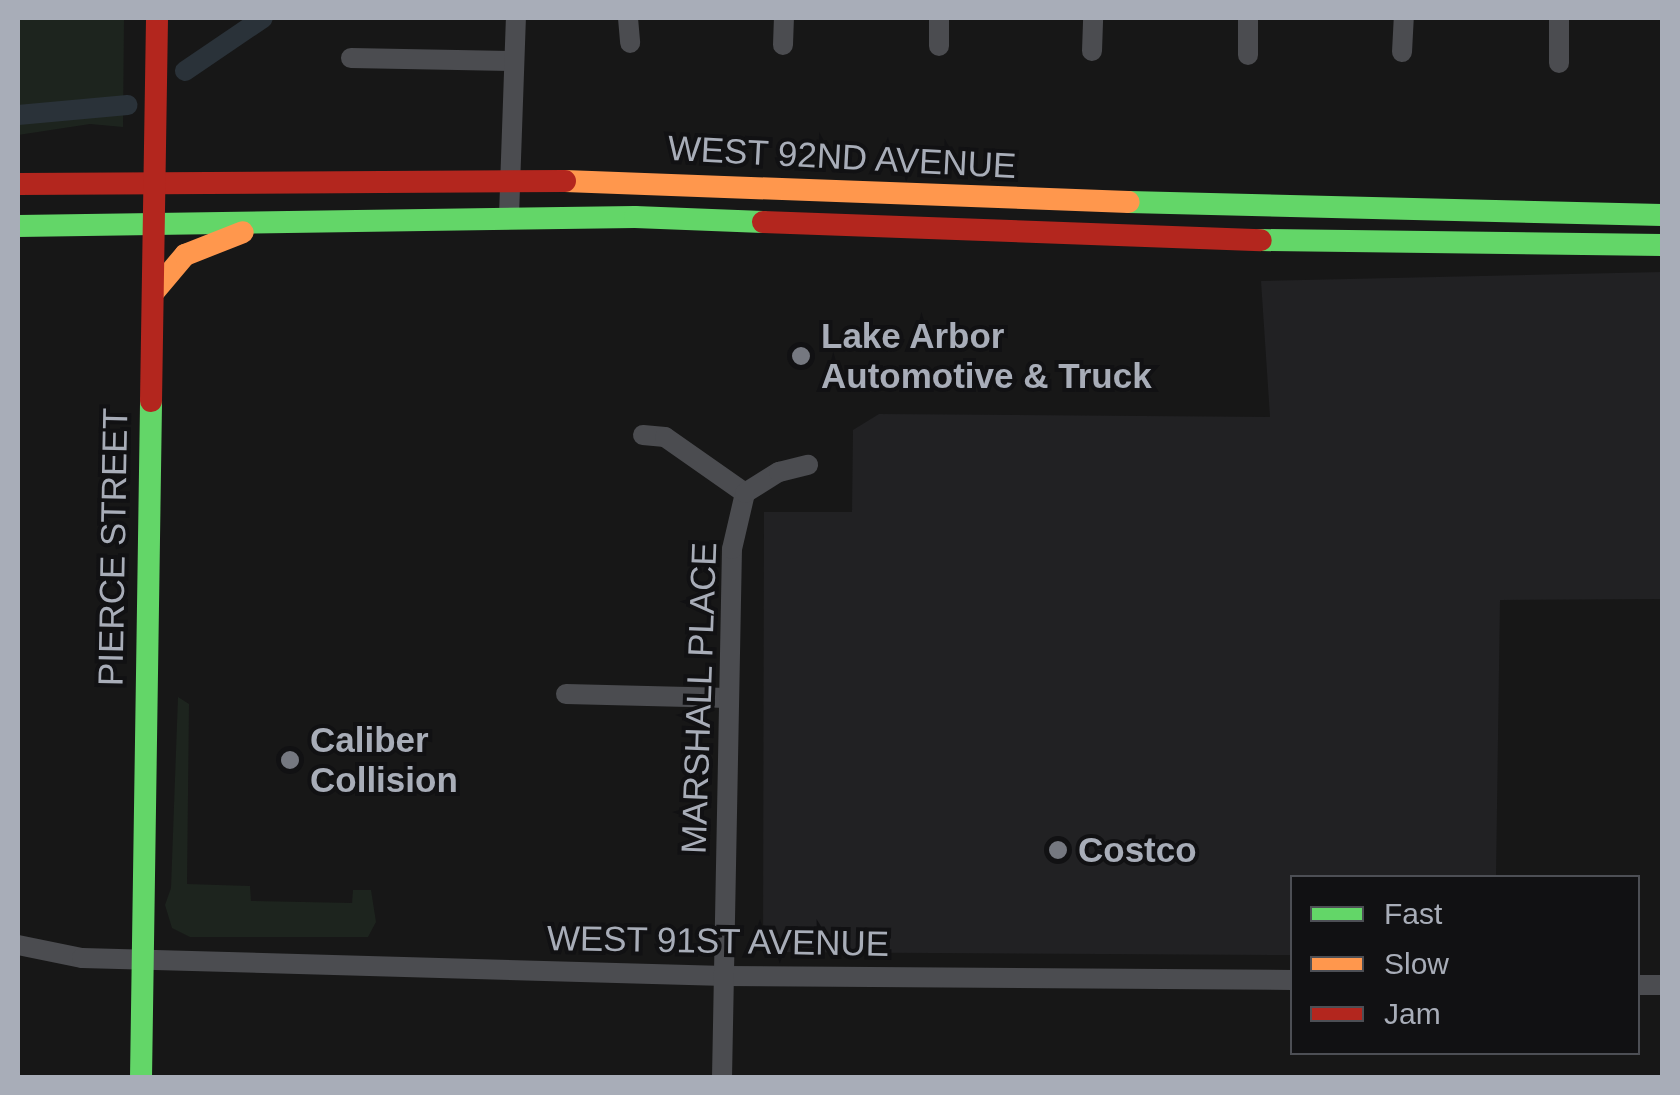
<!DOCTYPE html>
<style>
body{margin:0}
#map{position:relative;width:1680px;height:1095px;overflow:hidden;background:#171717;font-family:Arial,sans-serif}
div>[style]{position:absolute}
.built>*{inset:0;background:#212123}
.green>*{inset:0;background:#1d241e}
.canal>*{height:20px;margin:-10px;padding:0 10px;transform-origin:10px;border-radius:10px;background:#2a3239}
.street>*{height:20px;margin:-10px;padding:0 10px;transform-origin:10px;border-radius:10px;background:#4b4c50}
.fast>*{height:22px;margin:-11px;padding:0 11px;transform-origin:11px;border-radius:11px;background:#63d668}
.slow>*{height:22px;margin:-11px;padding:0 11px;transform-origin:11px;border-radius:11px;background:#ff974d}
.jam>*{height:22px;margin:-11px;padding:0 11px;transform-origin:11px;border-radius:11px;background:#b3261e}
.dots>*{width:28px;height:28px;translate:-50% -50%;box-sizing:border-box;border:5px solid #111113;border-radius:50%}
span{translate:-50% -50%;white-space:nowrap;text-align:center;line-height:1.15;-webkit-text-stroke:8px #111113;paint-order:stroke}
.street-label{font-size:35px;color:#a8adb8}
.poi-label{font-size:35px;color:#a8adb8;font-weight:700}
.left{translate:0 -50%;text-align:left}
.frame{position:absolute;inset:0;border:20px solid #a8adb8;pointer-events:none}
.legend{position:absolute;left:1290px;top:875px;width:350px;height:180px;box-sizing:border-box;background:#111113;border:2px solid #4d4f55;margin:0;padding:12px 18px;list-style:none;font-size:30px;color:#a8adb8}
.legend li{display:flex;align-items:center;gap:20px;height:50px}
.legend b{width:50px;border:2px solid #4d4f55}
</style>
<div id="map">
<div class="built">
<div style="clip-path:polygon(1662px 272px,1662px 599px,1500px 600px,1496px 877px,1292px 878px,1292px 955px,763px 952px,764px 512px,852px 512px,853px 430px,879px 414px,1270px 417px,1261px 281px)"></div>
</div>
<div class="green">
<div style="clip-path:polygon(18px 18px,124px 18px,123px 127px,90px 124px,18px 135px)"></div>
<div style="clip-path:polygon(178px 697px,189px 704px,187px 884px,250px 886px,251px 901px,352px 903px,353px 890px,371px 890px,376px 922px,368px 937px,190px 937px,172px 928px,165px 905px,171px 888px)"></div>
</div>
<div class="canal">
<div style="left:185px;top:71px;width:94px;rotate:-34.2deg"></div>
<div style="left:18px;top:115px;width:110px;rotate:-5.2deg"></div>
</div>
<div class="street">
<div style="left:628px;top:18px;width:25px;rotate:85deg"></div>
<div style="left:783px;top:45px;width:27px;rotate:-88deg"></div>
<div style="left:939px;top:46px;width:28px;rotate:-90deg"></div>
<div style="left:1092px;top:51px;width:33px;rotate:-88deg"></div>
<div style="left:1402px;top:52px;width:34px;rotate:-87deg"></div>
<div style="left:1248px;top:55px;width:37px;rotate:-90deg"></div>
<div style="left:351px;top:58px;width:161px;rotate:1.1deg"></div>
<div style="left:1559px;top:63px;width:45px;rotate:-90deg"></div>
<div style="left:509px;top:216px;width:198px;rotate:-88deg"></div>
<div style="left:643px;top:435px;width:22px;rotate:5deg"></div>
<div style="left:665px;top:437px;width:98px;rotate:35deg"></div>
<div style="left:566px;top:694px;width:163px;rotate:1.4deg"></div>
<div style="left:18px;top:945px;width:65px;rotate:11.5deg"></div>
<div style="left:82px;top:958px;width:643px;rotate:1.6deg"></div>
<div style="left:725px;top:976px;width:567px;rotate:0.4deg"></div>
<div style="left:1638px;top:985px;width:24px"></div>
<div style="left:722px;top:1078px;width:529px;rotate:-88.92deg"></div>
<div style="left:732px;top:549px;width:57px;rotate:-76.9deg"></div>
<div style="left:745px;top:493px;width:40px;rotate:-32deg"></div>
<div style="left:779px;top:472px;width:30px;rotate:-14deg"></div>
</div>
<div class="fast">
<div style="left:1129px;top:202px;width:533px;rotate:1.4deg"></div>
<div style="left:18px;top:226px;width:617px;rotate:-0.84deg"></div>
<div style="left:635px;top:217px;width:128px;rotate:2.2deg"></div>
<div style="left:1261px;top:240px;width:401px;rotate:0.7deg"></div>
<div style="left:141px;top:1078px;width:677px;rotate:-89.15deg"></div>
</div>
<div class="slow">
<div style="left:565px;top:181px;width:564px;rotate:2.13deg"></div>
<div style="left:153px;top:293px;width:50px;rotate:-49.9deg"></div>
<div style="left:185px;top:255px;width:62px;rotate:-21.6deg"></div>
</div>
<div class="jam">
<div style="left:18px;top:184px;width:547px;rotate:-0.31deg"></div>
<div style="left:763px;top:222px;width:498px;rotate:2.1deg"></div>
<div style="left:151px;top:401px;width:383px;rotate:-89.1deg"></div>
</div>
<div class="dots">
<div style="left:801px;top:356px;background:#757880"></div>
<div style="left:290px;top:760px;background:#757880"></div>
<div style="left:1058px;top:850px;background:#757880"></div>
</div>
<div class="street-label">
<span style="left:842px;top:157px;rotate:3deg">WEST 92ND AVENUE</span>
<span style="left:113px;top:547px;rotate:-89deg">PIERCE STREET</span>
<span style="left:699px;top:698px;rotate:-88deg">MARSHALL PLACE</span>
<span style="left:718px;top:941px;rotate:1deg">WEST 91ST AVENUE</span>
</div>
<div class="poi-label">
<span class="left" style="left:821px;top:356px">Lake Arbor<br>Automotive &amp; Truck</span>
<span class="left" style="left:310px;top:760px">Caliber<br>Collision</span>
<span class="left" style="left:1078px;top:850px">Costco</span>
</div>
<div class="frame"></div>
<ul class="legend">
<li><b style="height:12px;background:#63d668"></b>Fast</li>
<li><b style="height:12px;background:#ff974d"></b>Slow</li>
<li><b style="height:12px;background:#b3261e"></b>Jam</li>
</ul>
</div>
